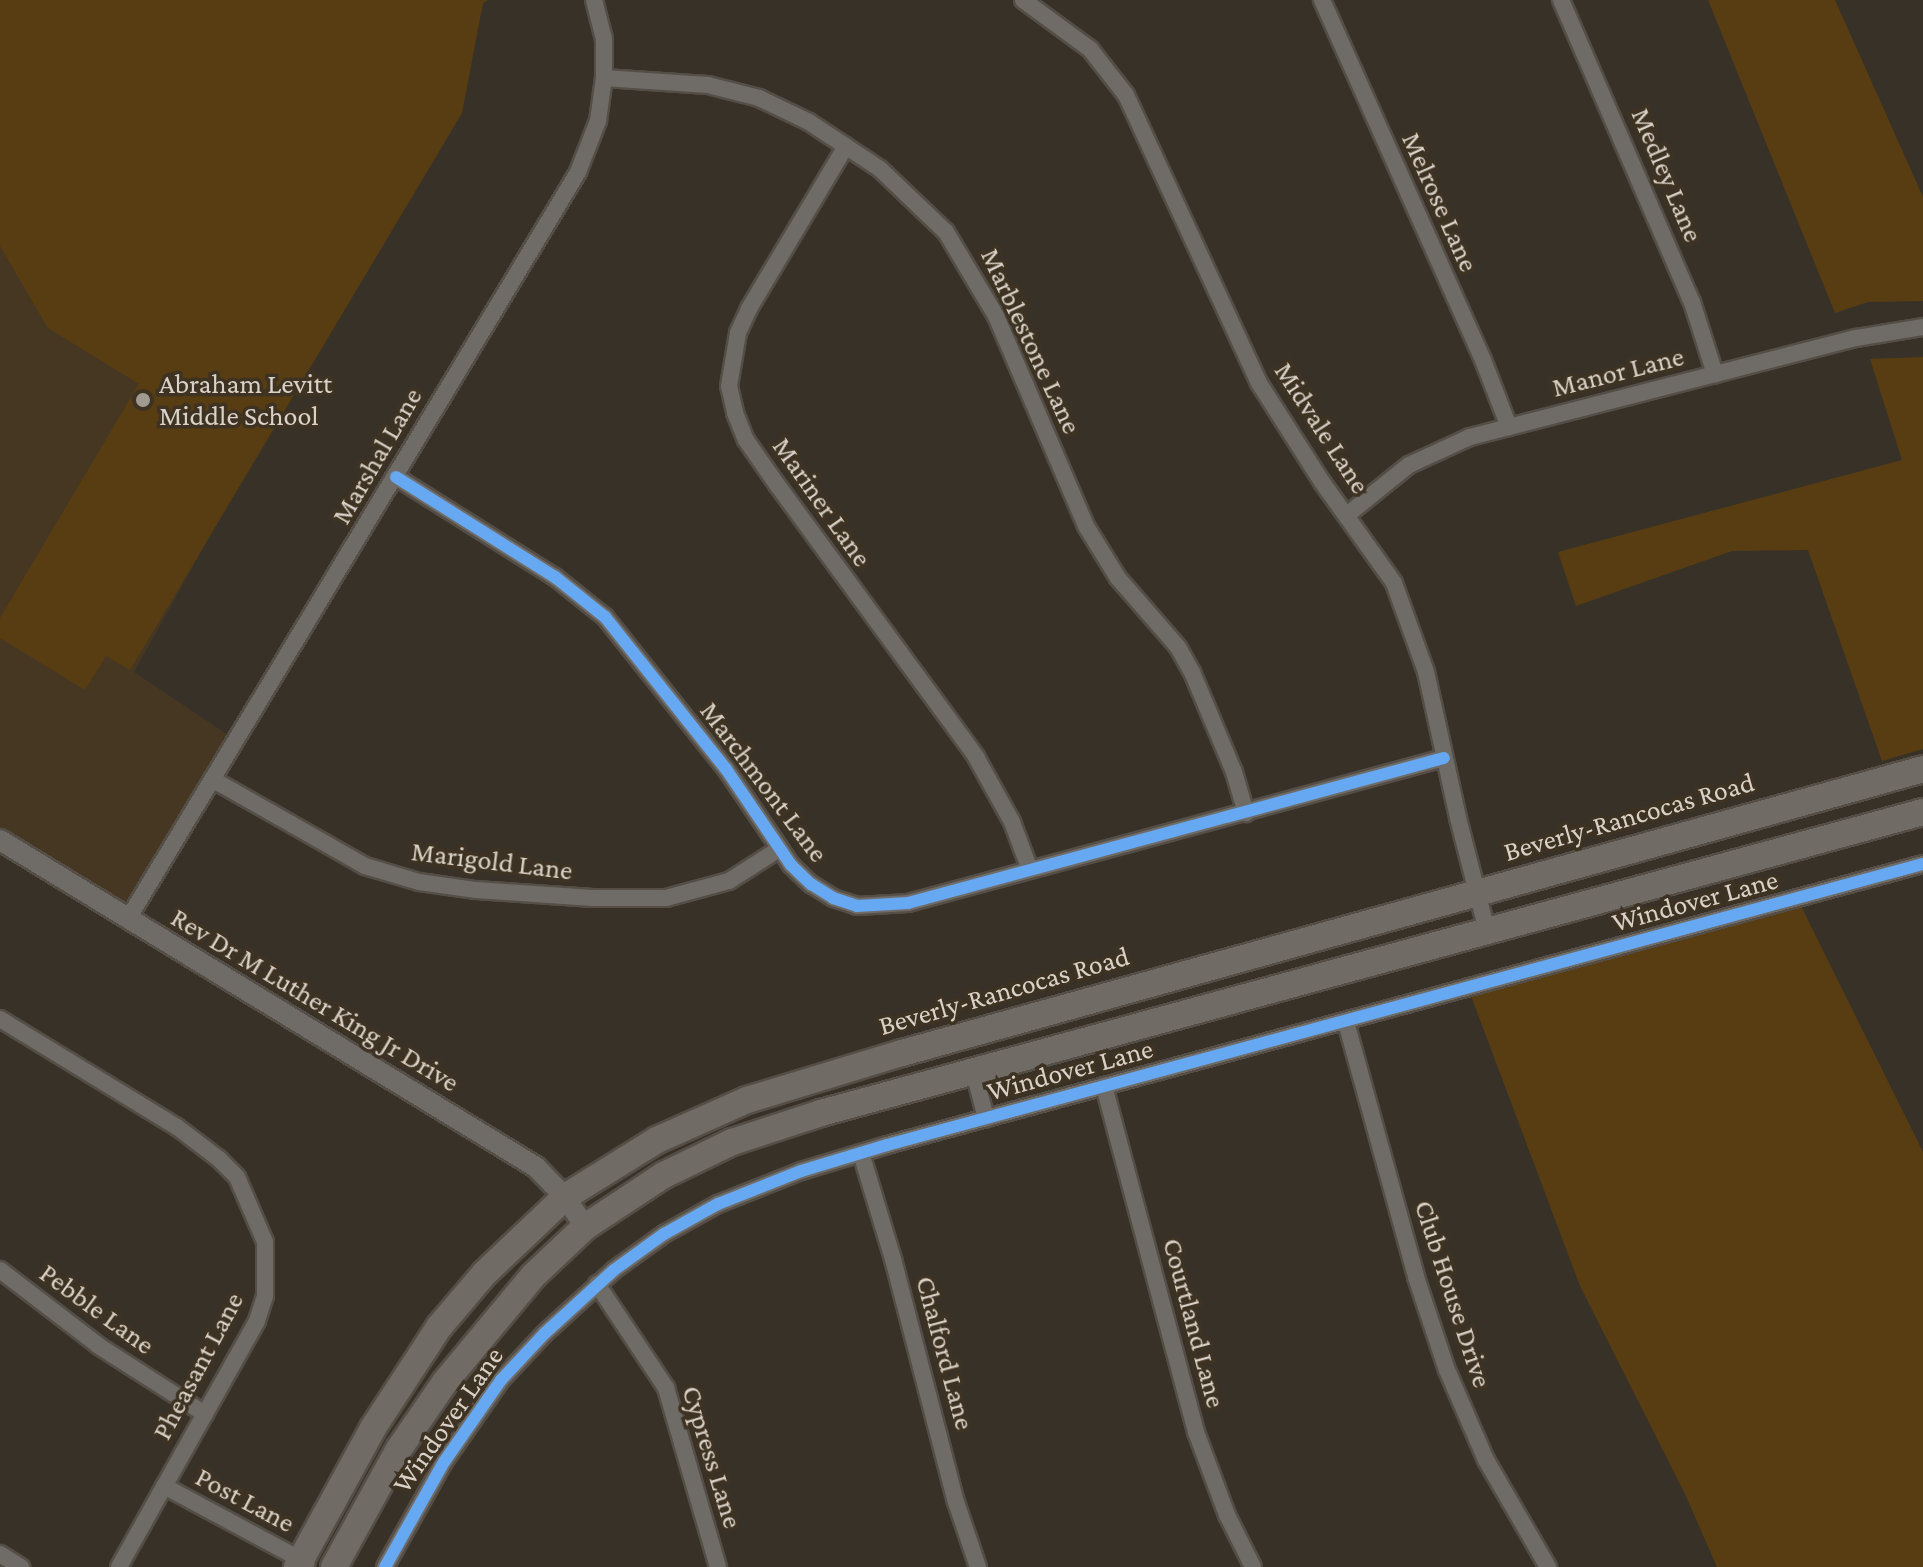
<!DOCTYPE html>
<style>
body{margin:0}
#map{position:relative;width:1923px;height:1567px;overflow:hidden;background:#383128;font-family:"Crimson Pro",serif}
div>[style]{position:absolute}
.built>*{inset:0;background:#463723}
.green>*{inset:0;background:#593d12}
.roads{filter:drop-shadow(2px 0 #544e46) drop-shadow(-2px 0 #544e46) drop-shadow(0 2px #544e46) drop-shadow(0 -2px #544e46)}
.minor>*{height:16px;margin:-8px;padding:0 8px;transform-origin:8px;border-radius:8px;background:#6f6c68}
.tertiary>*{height:20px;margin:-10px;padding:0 10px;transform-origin:10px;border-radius:10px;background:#6f6c68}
.primary>*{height:26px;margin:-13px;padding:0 13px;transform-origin:13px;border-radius:13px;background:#706c65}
.cycleway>*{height:12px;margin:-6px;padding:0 6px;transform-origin:6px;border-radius:6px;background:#66a8f1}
.dots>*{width:22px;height:22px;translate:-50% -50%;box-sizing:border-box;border:4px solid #3e3222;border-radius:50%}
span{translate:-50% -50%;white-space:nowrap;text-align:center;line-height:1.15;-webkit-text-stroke:7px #3e3222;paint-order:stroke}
.street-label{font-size:28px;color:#dad2c8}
.poi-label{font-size:28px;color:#dad2c8}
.left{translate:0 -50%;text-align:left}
</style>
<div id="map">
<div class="built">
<div style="clip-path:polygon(0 0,438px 127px,134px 672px,237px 741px,128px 919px,0 841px)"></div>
</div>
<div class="green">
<div style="clip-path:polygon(0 0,488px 0,483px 3px,462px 113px,130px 670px,106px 656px,85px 690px,0 638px,0 618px,139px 384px,48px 328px,0 246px)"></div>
<div style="clip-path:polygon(1708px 0,1835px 0,1923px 197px,1923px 301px,1868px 302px,1835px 313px)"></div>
<div style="clip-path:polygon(1923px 357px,1923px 749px,1882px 761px,1808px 550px,1732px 551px,1576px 606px,1558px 552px,1902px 460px,1870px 359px)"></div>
<div style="clip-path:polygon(1797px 898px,1923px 1152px,1923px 1567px,1717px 1567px,1685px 1494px,1580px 1286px,1468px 988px)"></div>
</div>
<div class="roads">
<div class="minor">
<div style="left:1023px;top:0;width:83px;rotate:36.2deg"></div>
<div style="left:1090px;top:49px;width:58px;rotate:52deg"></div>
<div style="left:1126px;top:95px;width:317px;rotate:65.2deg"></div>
<div style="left:1259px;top:383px;width:117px;rotate:57.5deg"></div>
<div style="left:1322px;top:482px;width:124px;rotate:54.5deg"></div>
<div style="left:1394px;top:583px;width:95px;rotate:70.2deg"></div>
<div style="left:1426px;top:672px;width:149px;rotate:77.6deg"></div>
<div style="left:1458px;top:818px;width:117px;rotate:75.6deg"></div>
<div style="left:1322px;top:0;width:394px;rotate:65.9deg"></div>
<div style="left:1483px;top:360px;width:72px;rotate:68.8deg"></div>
<div style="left:1561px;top:0;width:329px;rotate:66.6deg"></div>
<div style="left:1692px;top:302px;width:76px;rotate:72.3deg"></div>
<div style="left:604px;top:78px;width:104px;rotate:3.9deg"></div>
<div style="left:708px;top:85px;width:53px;rotate:14.3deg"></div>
<div style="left:759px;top:98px;width:55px;rotate:25.6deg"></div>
<div style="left:809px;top:122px;width:85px;rotate:33.5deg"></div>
<div style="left:880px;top:169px;width:91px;rotate:43.7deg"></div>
<div style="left:946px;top:232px;width:98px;rotate:59.2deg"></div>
<div style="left:996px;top:316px;width:228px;rotate:66.8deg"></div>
<div style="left:1086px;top:526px;width:61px;rotate:58.4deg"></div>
<div style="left:1118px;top:578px;width:91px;rotate:49deg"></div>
<div style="left:1178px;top:647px;width:29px;rotate:61deg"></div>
<div style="left:1192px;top:672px;width:108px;rotate:67.2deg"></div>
<div style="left:1234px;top:772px;width:43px;rotate:73.7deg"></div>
<div style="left:846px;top:146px;width:190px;rotate:120.8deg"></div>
<div style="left:749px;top:309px;width:26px;rotate:115deg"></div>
<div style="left:738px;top:333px;width:54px;rotate:99.6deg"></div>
<div style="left:729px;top:386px;width:28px;rotate:77deg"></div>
<div style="left:735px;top:413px;width:29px;rotate:68deg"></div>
<div style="left:746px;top:440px;width:56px;rotate:55.2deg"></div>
<div style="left:778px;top:486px;width:336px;rotate:53.8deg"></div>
<div style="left:976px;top:757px;width:74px;rotate:61deg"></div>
<div style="left:1012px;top:822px;width:51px;rotate:69.4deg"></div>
<div style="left:396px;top:477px;width:188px;rotate:32.2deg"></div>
<div style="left:555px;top:577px;width:64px;rotate:38.7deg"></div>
<div style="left:605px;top:617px;width:194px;rotate:51.5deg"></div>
<div style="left:726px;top:769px;width:116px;rotate:55.9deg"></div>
<div style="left:791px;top:865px;width:28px;rotate:44deg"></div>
<div style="left:811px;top:884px;width:26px;rotate:32deg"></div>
<div style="left:833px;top:898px;width:25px;rotate:18deg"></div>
<div style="left:857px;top:906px;width:51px;rotate:-3.4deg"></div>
<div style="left:908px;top:903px;width:555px;rotate:-15.14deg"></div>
<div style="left:1347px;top:515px;width:80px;rotate:-38.9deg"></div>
<div style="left:1409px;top:465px;width:67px;rotate:-24.7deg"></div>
<div style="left:1470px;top:437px;width:398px;rotate:-14.4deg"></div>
<div style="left:1856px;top:338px;width:68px;rotate:-9.3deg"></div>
<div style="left:212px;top:779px;width:176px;rotate:29.6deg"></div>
<div style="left:365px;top:866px;width:56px;rotate:16.5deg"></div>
<div style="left:419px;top:882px;width:58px;rotate:8deg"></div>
<div style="left:476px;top:890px;width:117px;rotate:3.9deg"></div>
<div style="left:593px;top:898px;width:73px"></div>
<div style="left:666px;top:898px;width:65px;rotate:-15.1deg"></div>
<div style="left:729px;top:881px;width:59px;rotate:-32.6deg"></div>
<div style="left:128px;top:919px;width:872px;rotate:-58.93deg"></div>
<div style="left:578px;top:172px;width:55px;rotate:-68.6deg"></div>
<div style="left:598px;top:121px;width:43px;rotate:-82.1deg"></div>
<div style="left:604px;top:78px;width:39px;rotate:-90deg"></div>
<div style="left:604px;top:39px;width:40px;rotate:-104.4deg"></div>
<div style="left:0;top:1019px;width:207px;rotate:31.4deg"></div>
<div style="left:177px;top:1127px;width:53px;rotate:37.3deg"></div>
<div style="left:219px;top:1159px;width:25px;rotate:45deg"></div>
<div style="left:237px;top:1177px;width:71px;rotate:66.7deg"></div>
<div style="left:265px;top:1242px;width:54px;rotate:90deg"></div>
<div style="left:265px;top:1296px;width:26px;rotate:108deg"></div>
<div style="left:257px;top:1321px;width:282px;rotate:119.3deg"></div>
<div style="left:1346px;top:1022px;width:264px;rotate:74.6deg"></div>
<div style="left:1416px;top:1277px;width:98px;rotate:71.6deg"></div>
<div style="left:1447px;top:1370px;width:98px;rotate:66.6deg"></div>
<div style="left:1486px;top:1460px;width:124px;rotate:59.9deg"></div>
<div style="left:974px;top:1072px;width:48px;rotate:75.4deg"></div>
<div style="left:1104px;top:1086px;width:358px;rotate:75.1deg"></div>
<div style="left:1196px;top:1432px;width:89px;rotate:69.5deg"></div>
<div style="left:1227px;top:1515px;width:58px;rotate:63.4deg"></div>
<div style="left:861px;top:1153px;width:111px;rotate:73.2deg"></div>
<div style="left:893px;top:1259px;width:251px;rotate:75.5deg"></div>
<div style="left:956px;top:1502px;width:69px;rotate:71.3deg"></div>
<div style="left:0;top:1270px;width:125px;rotate:37.5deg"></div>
<div style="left:99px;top:1346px;width:126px;rotate:32.7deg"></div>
<div style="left:597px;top:1284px;width:125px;rotate:56.4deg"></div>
<div style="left:666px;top:1388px;width:186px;rotate:73.8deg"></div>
<div style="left:164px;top:1486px;width:162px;rotate:28.3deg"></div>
<div style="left:0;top:1554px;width:25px;rotate:32deg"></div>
<div style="left:385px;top:1567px;width:120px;rotate:-60.7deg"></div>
<div style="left:444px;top:1462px;width:100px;rotate:-55.2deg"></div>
<div style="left:501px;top:1380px;width:64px;rotate:-46.9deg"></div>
<div style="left:545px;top:1333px;width:93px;rotate:-42.4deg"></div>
<div style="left:614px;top:1270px;width:62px;rotate:-35.8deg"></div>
<div style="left:664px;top:1234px;width:62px;rotate:-29.1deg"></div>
<div style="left:718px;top:1204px;width:89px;rotate:-21.7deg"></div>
<div style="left:801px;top:1171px;width:90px;rotate:-16.8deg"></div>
<div style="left:887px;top:1145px;width:1073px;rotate:-15.18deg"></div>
</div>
<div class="tertiary">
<div style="left:0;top:840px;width:628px;rotate:31.39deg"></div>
<div style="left:536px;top:1167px;width:42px;rotate:46deg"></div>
<div style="left:565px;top:1197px;width:36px;rotate:56deg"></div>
</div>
<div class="primary">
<div style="left:297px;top:1567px;width:158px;rotate:-61.3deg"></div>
<div style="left:373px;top:1428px;width:121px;rotate:-56.8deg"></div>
<div style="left:439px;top:1327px;width:71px;rotate:-49.6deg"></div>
<div style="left:485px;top:1273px;width:110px;rotate:-43.5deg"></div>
<div style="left:565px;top:1197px;width:108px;rotate:-31.8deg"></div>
<div style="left:657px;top:1140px;width:98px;rotate:-24deg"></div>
<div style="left:747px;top:1100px;width:162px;rotate:-16.9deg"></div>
<div style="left:902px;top:1053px;width:1060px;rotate:-15.54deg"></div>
<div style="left:334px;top:1567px;width:135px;rotate:-61.2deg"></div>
<div style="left:399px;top:1449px;width:81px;rotate:-55.5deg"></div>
<div style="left:445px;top:1382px;width:138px;rotate:-50.3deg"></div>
<div style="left:533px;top:1276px;width:71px;rotate:-43.3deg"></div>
<div style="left:585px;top:1227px;width:95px;rotate:-33.4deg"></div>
<div style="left:664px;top:1175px;width:76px;rotate:-25.9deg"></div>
<div style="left:732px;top:1142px;width:94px;rotate:-18deg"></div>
<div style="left:821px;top:1113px;width:1142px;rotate:-15.28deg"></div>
</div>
</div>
<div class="cycleway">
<div style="left:396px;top:477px;width:188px;rotate:32.2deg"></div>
<div style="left:555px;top:577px;width:64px;rotate:38.7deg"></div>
<div style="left:605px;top:617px;width:194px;rotate:51.5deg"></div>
<div style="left:726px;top:769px;width:116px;rotate:55.9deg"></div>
<div style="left:791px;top:865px;width:28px;rotate:44deg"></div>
<div style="left:811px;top:884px;width:26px;rotate:32deg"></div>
<div style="left:833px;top:898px;width:25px;rotate:18deg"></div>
<div style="left:857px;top:906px;width:51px;rotate:-3.4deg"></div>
<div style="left:908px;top:903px;width:555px;rotate:-15.14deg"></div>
<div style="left:385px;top:1567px;width:120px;rotate:-60.7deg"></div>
<div style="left:444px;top:1462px;width:100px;rotate:-55.2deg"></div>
<div style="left:501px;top:1380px;width:64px;rotate:-46.9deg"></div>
<div style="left:545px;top:1333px;width:93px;rotate:-42.4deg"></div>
<div style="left:614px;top:1270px;width:62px;rotate:-35.8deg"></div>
<div style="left:664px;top:1234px;width:62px;rotate:-29.1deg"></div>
<div style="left:718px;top:1204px;width:89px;rotate:-21.7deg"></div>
<div style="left:801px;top:1171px;width:90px;rotate:-16.8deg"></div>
<div style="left:887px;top:1145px;width:1073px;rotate:-15.18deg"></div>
</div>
<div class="dots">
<div style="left:143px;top:400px;background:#a19a90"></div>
</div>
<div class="street-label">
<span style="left:1667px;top:175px;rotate:67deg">Medley Lane</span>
<span style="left:1440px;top:202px;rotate:66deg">Melrose Lane</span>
<span style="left:1031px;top:341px;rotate:65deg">Marblestone Lane</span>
<span style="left:1618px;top:372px;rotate:-14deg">Manor Lane</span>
<span style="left:1322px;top:428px;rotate:57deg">Midvale Lane</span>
<span style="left:377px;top:456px;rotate:-60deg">Marshal Lane</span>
<span style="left:822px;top:502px;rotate:55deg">Mariner Lane</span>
<span style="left:764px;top:782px;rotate:53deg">Marchmont Lane</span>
<span style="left:1629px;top:817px;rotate:-16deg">Beverly-Rancocas Road</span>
<span style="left:492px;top:861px;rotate:7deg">Marigold Lane</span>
<span style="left:1695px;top:901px;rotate:-15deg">Windover Lane</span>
<span style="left:1004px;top:991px;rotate:-16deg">Beverly-Rancocas Road</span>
<span style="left:315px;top:1000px;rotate:31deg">Rev Dr M Luther King Jr Drive</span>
<span style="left:1070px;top:1070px;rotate:-15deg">Windover Lane</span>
<span style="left:1453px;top:1294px;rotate:72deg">Club House Drive</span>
<span style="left:97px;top:1309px;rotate:36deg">Pebble Lane</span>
<span style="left:1194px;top:1323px;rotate:75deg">Courtland Lane</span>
<span style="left:945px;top:1353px;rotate:75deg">Chalford Lane</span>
<span style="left:198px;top:1366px;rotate:-62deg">Pheasant Lane</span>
<span style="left:448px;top:1420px;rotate:-55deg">Windover Lane</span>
<span style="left:712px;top:1457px;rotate:73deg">Cypress Lane</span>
<span style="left:245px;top:1500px;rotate:28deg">Post Lane</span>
</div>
<div class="poi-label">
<span class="left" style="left:159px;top:400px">Abraham Levitt<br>Middle School</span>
</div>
</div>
